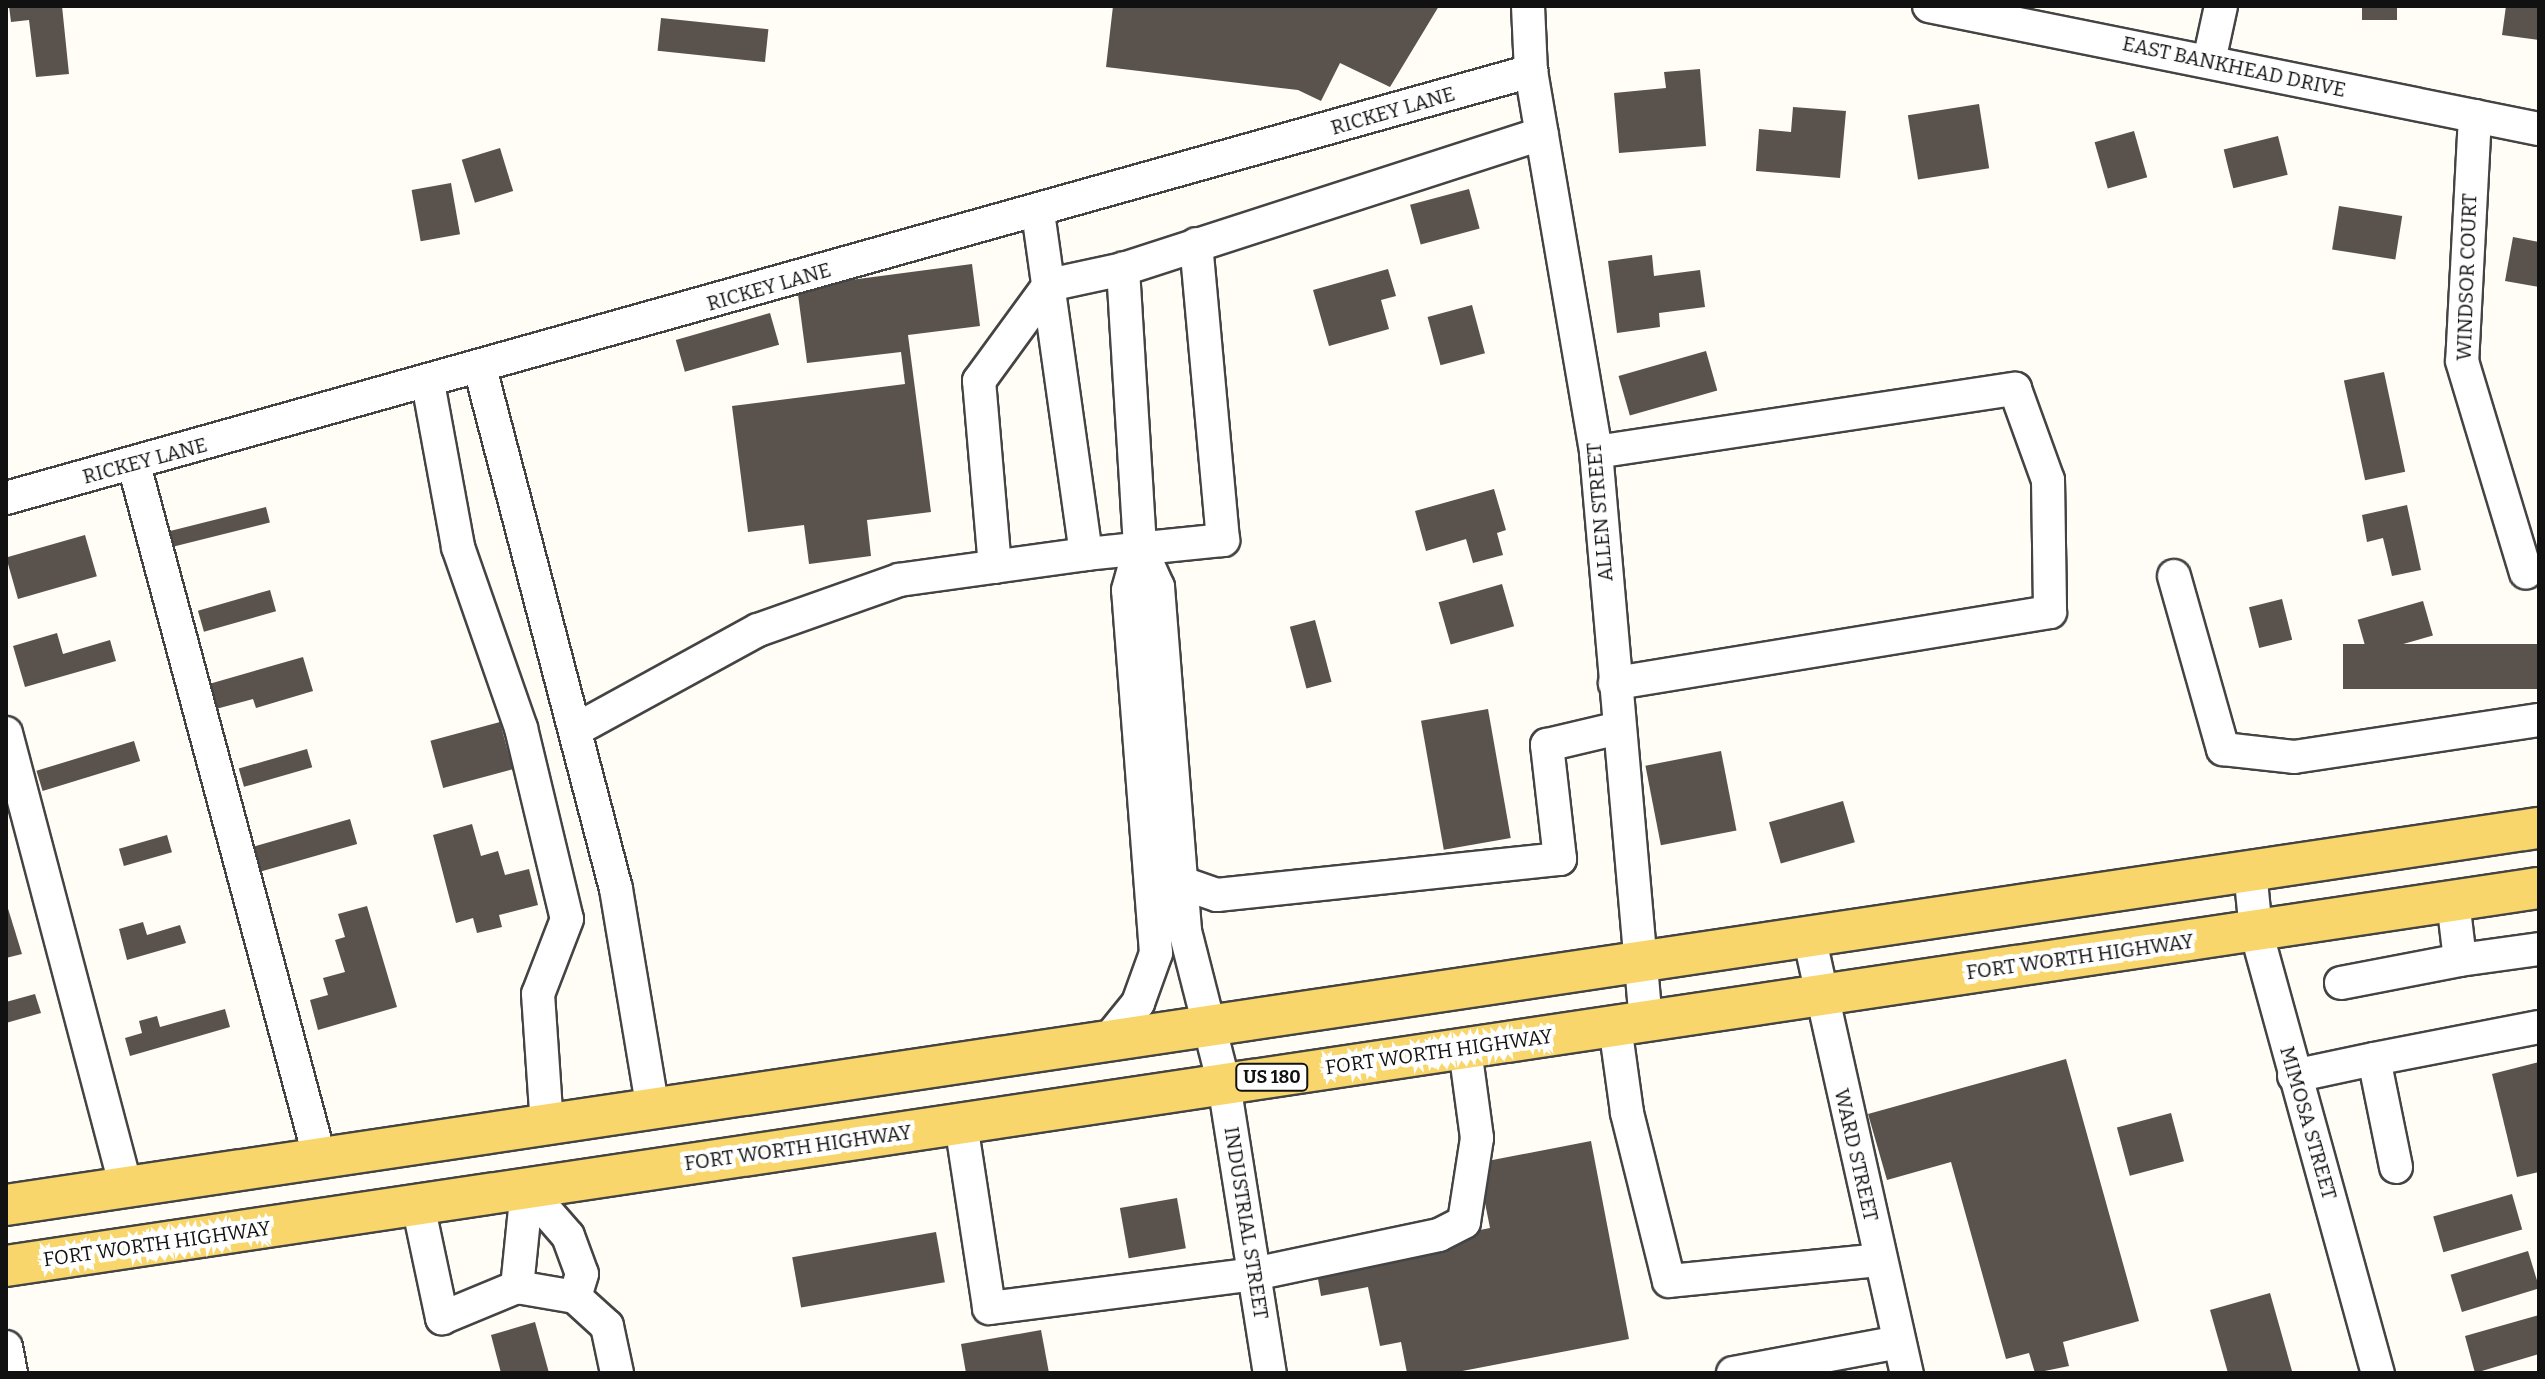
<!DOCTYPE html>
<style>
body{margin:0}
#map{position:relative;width:2545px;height:1379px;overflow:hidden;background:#fffdf5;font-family:Bitter,serif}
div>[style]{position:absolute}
.building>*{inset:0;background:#5a524d;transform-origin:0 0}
.roads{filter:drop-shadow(2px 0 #444) drop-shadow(-2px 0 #444) drop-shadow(0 2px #444) drop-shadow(0 -2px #444)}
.minor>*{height:32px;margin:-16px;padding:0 16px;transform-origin:16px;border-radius:16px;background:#fff}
.major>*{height:40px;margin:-20px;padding:0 20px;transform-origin:20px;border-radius:20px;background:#f9d66b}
span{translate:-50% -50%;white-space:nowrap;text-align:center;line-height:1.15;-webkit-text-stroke:8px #fff;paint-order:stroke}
.shield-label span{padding:2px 6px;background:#fff;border:2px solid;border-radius:6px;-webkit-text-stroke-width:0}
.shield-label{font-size:18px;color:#111;font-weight:700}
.street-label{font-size:20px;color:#111}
.frame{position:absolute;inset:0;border:8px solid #111;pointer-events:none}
</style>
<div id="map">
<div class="building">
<div style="clip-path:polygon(9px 6px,62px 6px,69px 74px,36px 77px,29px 20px,11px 22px)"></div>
<div style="clip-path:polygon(1113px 6px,1439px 6px,1390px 87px,1340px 63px,1321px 101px,1298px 90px,1106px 67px)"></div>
<div style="left:2362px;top:6px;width:35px;height:14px"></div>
<div style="clip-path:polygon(2506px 6px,2539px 6px,2539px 40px,2502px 35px)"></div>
<div style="left:661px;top:18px;width:108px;height:33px;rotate:6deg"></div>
<div style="clip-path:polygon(1700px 69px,1706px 146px,1619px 153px,1614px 93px,1666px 88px,1664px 72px)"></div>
<div style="left:1979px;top:104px;width:65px;height:72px;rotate:81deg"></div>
<div style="clip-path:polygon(1793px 107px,1846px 111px,1840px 178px,1756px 171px,1759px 129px,1791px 132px)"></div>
<div style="left:2134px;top:131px;width:48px;height:41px;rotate:74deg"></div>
<div style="left:2278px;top:136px;width:40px;height:56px;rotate:76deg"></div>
<div style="left:500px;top:148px;width:45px;height:40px;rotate:73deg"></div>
<div style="left:451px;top:183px;width:52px;height:40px;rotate:80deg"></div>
<div style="left:1469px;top:189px;width:41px;height:61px;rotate:75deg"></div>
<div style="left:2339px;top:206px;width:64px;height:44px;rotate:9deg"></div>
<div style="clip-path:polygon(2513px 237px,2539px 242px,2539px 287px,2505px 281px)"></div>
<div style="clip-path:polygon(1652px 255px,1654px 276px,1700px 270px,1705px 307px,1659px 313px,1660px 327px,1617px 333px,1608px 261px)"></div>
<div style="clip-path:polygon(972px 264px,980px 326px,908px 335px,931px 512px,867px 520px,871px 556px,809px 564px,804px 525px,748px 532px,732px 406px,905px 384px,901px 352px,807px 363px,797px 287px)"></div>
<div style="clip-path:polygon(1388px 269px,1396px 296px,1381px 300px,1389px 329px,1329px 346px,1313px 290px)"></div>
<div style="left:1472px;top:305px;width:50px;height:46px;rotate:75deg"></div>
<div style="left:770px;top:313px;width:33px;height:98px;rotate:74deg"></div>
<div style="left:1706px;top:351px;width:41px;height:91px;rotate:74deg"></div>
<div style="left:2384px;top:372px;width:102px;height:41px;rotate:78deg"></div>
<div style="clip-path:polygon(1494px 489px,1506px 530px,1497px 533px,1503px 555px,1473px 563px,1466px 539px,1426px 551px,1415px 511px)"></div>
<div style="clip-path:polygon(2407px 505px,2421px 570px,2392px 576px,2383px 538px,2367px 542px,2362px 515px)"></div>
<div style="left:266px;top:507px;width:16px;height:103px;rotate:76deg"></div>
<div style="left:85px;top:535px;width:43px;height:82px;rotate:74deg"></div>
<div style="left:1502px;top:584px;width:44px;height:66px;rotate:74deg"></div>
<div style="left:270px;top:590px;width:22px;height:75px;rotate:74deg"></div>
<div style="left:2282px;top:599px;width:42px;height:34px;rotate:76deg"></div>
<div style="left:2423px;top:601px;width:36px;height:68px;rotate:74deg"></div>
<div style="left:1315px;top:620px;width:64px;height:26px;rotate:75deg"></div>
<div style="clip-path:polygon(57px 633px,63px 654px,110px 640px,116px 661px,25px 687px,13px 646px)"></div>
<div style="left:2539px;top:644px;width:45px;height:196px;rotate:90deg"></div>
<div style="clip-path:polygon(303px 657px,313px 691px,256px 708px,253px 699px,216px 709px,209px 684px)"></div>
<div style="left:1488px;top:709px;width:131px;height:68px;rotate:80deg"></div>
<div style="left:500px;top:722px;width:49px;height:72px;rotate:75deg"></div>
<div style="left:134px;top:741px;width:21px;height:102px;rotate:73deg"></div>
<div style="left:307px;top:749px;width:19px;height:71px;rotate:74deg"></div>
<div style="left:1721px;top:751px;width:81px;height:77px;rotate:79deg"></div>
<div style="left:1843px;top:801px;width:43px;height:77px;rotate:74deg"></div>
<div style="left:350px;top:819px;width:26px;height:102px;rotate:74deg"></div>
<div style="clip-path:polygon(472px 824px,481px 856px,498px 851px,505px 875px,529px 869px,538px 905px,499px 915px,502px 927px,477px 933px,473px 918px,456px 923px,433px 835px)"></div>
<div style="left:167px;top:835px;width:18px;height:50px;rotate:74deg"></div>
<div style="clip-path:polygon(6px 902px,22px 954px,6px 958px)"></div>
<div style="clip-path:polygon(367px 906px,397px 1007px,318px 1030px,310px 1000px,328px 995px,323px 978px,345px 972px,335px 940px,345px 937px,338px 914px)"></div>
<div style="clip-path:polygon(143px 922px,147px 935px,180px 925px,186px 943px,127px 960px,119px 929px)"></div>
<div style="clip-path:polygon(35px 994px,41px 1013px,6px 1023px,6px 1002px)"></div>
<div style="clip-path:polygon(225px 1009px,230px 1027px,130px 1056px,125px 1038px,142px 1033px,139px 1021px,157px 1016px,160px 1027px)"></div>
<div style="clip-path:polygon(2066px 1059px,2139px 1321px,2063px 1342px,2069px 1366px,2035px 1373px,2029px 1353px,2006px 1359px,1951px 1162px,1887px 1180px,1868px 1114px)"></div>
<div style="clip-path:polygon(2539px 1062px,2539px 1172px,2517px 1177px,2492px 1074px)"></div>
<div style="left:2171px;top:1113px;width:50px;height:56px;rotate:75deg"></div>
<div style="clip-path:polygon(1591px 1141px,1629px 1339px,1452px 1373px,1407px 1373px,1401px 1342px,1380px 1346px,1368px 1287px,1321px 1296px,1315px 1262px,1490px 1228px,1477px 1163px)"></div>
<div style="left:2512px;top:1194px;width:37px;height:82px;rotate:74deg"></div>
<div style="left:1177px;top:1198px;width:51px;height:58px;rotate:80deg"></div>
<div style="left:936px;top:1232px;width:51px;height:146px;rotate:80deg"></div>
<div style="left:2528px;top:1251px;width:39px;height:81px;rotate:73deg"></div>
<div style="clip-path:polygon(2270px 1293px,2292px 1371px,2228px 1373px,2210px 1310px)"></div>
<div style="clip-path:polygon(2539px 1315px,2539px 1354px,2475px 1373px,2465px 1336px)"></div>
<div style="clip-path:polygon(535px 1322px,549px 1373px,501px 1373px,491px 1335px)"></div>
<div style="clip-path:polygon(1041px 1330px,1049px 1373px,966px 1373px,961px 1344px)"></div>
</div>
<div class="roads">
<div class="minor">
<div style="left:1528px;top:6px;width:65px;rotate:87.4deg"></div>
<div style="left:1531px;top:71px;width:387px;rotate:80.3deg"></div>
<div style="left:1596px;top:452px;width:572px;rotate:84.99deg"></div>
<div style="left:1929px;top:6px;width:622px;rotate:11.4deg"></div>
<div style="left:2209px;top:61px;width:56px;rotate:-77.7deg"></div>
<div style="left:2475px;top:116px;width:245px;rotate:93deg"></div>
<div style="left:2462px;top:361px;width:221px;rotate:73.2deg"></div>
<div style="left:480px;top:368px;width:538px;rotate:75.37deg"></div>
<div style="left:616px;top:889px;width:223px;rotate:80.5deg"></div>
<div style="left:428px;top:383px;width:167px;rotate:79.6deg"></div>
<div style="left:458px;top:547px;width:192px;rotate:70.8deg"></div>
<div style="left:521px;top:728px;width:196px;rotate:76.5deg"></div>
<div style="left:567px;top:919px;width:80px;rotate:111.1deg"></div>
<div style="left:538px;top:994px;width:131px;rotate:86.1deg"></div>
<div style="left:1596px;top:452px;width:424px;rotate:-8.6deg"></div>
<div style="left:2015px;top:389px;width:97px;rotate:70.1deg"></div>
<div style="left:2048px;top:480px;width:132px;rotate:89.1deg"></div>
<div style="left:2050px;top:612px;width:441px;rotate:170.7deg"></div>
<div style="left:134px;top:465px;width:718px;rotate:75deg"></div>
<div style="left:6px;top:498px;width:1584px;rotate:-15.64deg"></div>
<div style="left:1140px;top:547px;width:279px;rotate:-93.5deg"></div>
<div style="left:1123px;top:269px;width:440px;rotate:-17.9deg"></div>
<div style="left:1086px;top:554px;width:138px;rotate:-5.8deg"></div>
<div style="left:1223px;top:540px;width:297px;rotate:-95.2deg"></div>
<div style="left:995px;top:567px;width:187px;rotate:-94.9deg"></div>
<div style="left:979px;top:381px;width:119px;rotate:-53.9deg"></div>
<div style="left:1049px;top:285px;width:76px;rotate:-12.2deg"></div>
<div style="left:2174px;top:576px;width:180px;rotate:74.2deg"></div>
<div style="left:2223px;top:749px;width:71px;rotate:6.4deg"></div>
<div style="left:2294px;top:757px;width:248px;rotate:-8.6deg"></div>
<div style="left:577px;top:729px;width:206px;rotate:-28.7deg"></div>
<div style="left:758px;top:630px;width:150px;rotate:-19.5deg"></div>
<div style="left:899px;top:580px;width:189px;rotate:-7.9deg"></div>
<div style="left:1086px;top:554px;width:345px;rotate:-98deg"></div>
<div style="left:6px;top:733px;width:471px;rotate:75.2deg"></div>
<div style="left:2250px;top:871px;width:60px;rotate:84.3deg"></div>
<div style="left:2256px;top:931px;width:459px;rotate:74.6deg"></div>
<div style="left:1182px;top:883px;width:37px;rotate:19deg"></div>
<div style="left:1217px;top:895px;width:345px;rotate:-6deg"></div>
<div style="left:1560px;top:859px;width:115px;rotate:-96.5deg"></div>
<div style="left:1547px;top:745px;width:74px;rotate:-13.3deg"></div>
<div style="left:2453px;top:901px;width:59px;rotate:83.2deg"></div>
<div style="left:2460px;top:960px;width:80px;rotate:-7.9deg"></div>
<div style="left:1809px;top:936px;width:448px;rotate:77.4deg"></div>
<div style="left:2341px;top:983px;width:121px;rotate:-10.9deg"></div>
<div style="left:1615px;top:1026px;width:88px;rotate:82.1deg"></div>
<div style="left:1627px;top:1113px;width:173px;rotate:76deg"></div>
<div style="left:1669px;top:1281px;width:212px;rotate:-5.7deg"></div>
<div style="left:1108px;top:1040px;width:48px;rotate:-51deg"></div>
<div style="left:1138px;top:1003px;width:53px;rotate:-70.2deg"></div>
<div style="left:1156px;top:953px;width:364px;rotate:-94.4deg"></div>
<div style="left:1128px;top:590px;width:45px;rotate:-74.4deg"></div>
<div style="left:1140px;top:547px;width:44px;rotate:65.8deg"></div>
<div style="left:1158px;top:587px;width:345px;rotate:85.5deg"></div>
<div style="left:1185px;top:931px;width:158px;rotate:75.7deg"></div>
<div style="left:1224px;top:1084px;width:293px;rotate:81deg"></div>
<div style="left:2294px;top:1076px;width:82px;rotate:-12deg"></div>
<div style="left:961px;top:1124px;width:186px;rotate:81.3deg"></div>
<div style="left:989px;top:1308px;width:267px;rotate:-7.3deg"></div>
<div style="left:1254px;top:1274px;width:189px;rotate:-11.9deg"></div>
<div style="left:1439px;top:1235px;width:28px;rotate:-27deg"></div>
<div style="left:1464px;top:1222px;width:85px;rotate:-81.2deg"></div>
<div style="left:1477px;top:1138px;width:90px;rotate:-97.7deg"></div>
<div style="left:2396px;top:1167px;width:110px;rotate:-101.5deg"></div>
<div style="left:2374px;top:1059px;width:168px;rotate:-11deg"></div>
<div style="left:527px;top:1189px;width:99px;rotate:95.8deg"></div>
<div style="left:517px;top:1287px;width:59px;rotate:9.8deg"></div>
<div style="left:575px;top:1297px;width:43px;rotate:42.2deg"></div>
<div style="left:607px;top:1326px;width:48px;rotate:78deg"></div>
<div style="left:527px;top:1189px;width:62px;rotate:48.9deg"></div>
<div style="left:568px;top:1236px;width:40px;rotate:69.8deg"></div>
<div style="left:582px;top:1274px;width:24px;rotate:107deg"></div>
<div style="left:418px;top:1205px;width:116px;rotate:78deg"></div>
<div style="left:442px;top:1318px;width:81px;rotate:-22.5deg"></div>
<div style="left:6px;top:1347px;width:26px;rotate:79deg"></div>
<div style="left:1733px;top:1373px;width:168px;rotate:-10.6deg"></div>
</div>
<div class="major">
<div style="left:6px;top:1205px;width:2561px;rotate:-8.47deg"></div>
<div style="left:6px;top:1266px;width:2561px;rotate:-8.49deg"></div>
</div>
</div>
<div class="shield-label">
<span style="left:1272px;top:1077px">US 180</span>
</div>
<div class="street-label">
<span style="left:2234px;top:67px;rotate:12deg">EAST BANKHEAD DRIVE</span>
<span style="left:1393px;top:111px;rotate:-16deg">RICKEY LANE</span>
<span style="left:2467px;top:277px;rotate:-88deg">WINDSOR COURT</span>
<span style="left:769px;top:287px;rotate:-16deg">RICKEY LANE</span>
<span style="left:145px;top:461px;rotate:-15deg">RICKEY LANE</span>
<span style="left:1600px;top:512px;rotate:-95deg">ALLEN STREET</span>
<span style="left:2080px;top:957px;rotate:-8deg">FORT WORTH HIGHWAY</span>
<span style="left:1439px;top:1052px;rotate:-8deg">FORT WORTH HIGHWAY</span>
<span style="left:2308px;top:1123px;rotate:74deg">MIMOSA STREET</span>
<span style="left:798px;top:1148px;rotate:-8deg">FORT WORTH HIGHWAY</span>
<span style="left:1856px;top:1155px;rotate:77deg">WARD STREET</span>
<span style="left:1246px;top:1223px;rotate:81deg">INDUSTRIAL STREET</span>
<span style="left:157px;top:1244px;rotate:-8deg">FORT WORTH HIGHWAY</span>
</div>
<div class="frame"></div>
</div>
